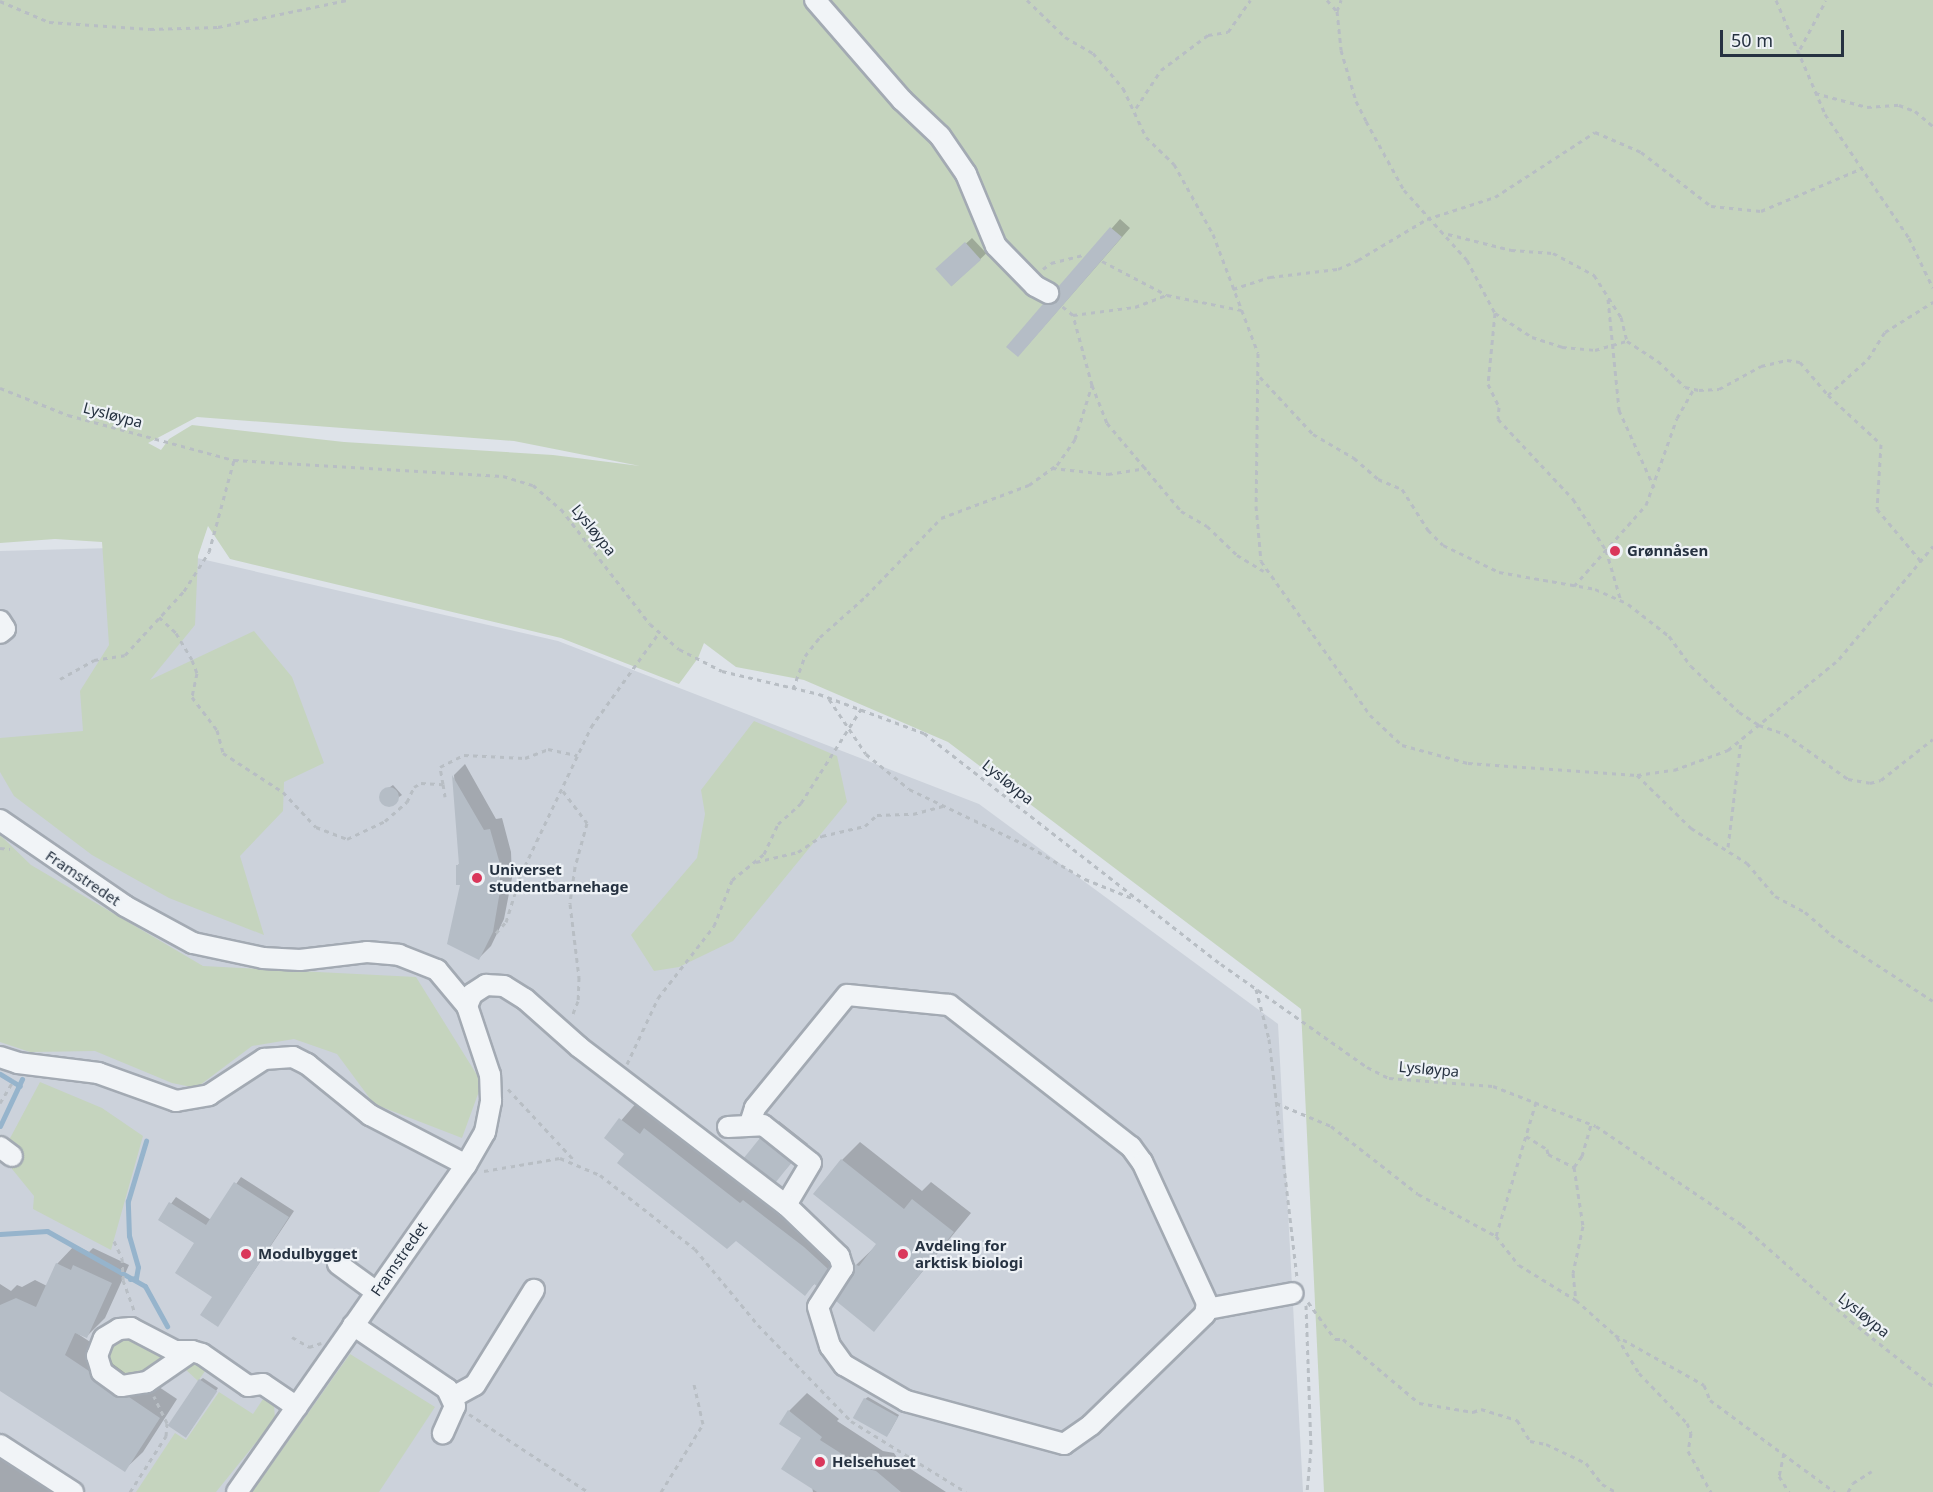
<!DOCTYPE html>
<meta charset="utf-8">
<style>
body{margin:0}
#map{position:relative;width:1933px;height:1492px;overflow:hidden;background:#dee3e9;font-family:"Noto Sans",sans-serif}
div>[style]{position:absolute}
.built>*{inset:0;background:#ccd2db}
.green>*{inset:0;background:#c5d4be}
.shadow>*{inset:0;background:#0003;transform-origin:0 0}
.stream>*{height:5px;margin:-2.5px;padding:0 2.5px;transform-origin:2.5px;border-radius:2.5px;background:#96b4cc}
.building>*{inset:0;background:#b5bdc6;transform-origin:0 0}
.round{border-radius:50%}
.path>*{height:3px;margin-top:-1.5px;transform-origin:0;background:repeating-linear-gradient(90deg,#b8bec4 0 4.5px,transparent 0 9px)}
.roads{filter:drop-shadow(2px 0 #a3aab3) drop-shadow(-2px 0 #a3aab3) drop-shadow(0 2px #a3aab3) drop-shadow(0 -2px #a3aab3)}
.minor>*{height:20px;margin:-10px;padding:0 10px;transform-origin:10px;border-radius:10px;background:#f1f4f7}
.dots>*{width:16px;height:16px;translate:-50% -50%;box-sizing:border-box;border:3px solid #eef2f6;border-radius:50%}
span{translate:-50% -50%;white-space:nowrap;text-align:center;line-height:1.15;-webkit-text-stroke:4.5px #eef2f6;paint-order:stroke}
.street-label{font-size:15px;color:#263241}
.poi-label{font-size:15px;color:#263241;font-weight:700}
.left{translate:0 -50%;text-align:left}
.scale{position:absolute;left:1720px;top:30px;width:124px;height:27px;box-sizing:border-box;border:3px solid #263241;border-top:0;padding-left:8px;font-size:18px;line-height:21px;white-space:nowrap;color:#263241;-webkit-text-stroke:4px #eef2f6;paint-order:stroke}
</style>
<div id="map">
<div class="built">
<div style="clip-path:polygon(149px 547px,558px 641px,979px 804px,1278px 1024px,1303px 1492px,0 1492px,0 551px)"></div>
</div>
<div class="green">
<div style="clip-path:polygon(evenodd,0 0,1933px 0,1933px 1492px,1324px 1492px,1301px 1009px,948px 742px,804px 680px,736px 667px,704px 643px,698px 658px,679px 684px,561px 638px,230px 559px,208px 526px,198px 556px,195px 625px,150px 680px,254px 631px,292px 677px,324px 763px,284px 782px,283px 811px,240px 856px,264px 935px,169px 898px,92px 855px,14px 796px,0 772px,0 738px,83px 731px,80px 691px,109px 645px,102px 542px,55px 539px,0 543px,0 0,197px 417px,514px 441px,640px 466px,553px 455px,344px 442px,192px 425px,169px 439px,161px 450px,148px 443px,197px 417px)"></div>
<div style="clip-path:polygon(754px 721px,837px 756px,847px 802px,733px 941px,679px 967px,654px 971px,631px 935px,697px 858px,705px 814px,701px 790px)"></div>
<div style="clip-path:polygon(0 835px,31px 865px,203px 966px,416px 977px,482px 1083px,462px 1138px,374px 1104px,337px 1054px,294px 1039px,252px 1046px,196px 1088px,172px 1083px,95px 1051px,30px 1052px,0 1042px)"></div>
<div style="clip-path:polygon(40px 1082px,102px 1108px,143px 1136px,111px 1250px,33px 1209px,34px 1196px,8px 1164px,8px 1142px)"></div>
<div style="clip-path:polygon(126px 1335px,168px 1358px,168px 1360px,134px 1376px,119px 1374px,109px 1364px,108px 1352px,110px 1346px)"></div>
<div style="clip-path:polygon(350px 1354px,435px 1407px,379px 1492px,252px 1492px)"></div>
<div style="clip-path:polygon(194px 1359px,208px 1367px,198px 1381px,184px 1368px)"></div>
<div style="clip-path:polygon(219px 1392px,253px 1414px,263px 1399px,274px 1405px,275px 1419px,216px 1492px,136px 1492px,175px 1433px,186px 1440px)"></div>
</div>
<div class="shadow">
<div style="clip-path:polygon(1120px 219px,1130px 228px,1026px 347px,1044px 305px,1060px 294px,1060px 287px)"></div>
<div style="left:972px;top:238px;width:21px;height:47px;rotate:47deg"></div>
<div style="clip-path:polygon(465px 764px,496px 819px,502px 818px,511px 852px,512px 878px,504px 919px,491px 946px,479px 958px,464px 952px,462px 884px,457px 866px,461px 862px,454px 775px)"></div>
<div style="clip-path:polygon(393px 785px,402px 795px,386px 806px,380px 794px)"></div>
<div style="clip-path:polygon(638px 1101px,845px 1250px,805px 1294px,606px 1138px)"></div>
<div style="clip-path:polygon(779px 1121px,808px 1144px,776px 1180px,761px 1139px)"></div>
<div style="clip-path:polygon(860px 1142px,922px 1191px,931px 1182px,971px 1213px,874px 1330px,855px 1275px,856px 1265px,878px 1244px,842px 1160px)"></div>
<div style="clip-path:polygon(241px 1177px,294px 1211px,218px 1325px,214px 1297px,196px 1243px,160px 1219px,176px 1197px,211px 1220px)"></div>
<div style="clip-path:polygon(75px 1245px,89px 1252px,93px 1248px,129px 1265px,105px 1318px,87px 1336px,78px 1334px,107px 1353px,113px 1364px,132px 1378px,147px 1379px,177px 1399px,143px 1452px,124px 1470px,0 1389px,0 1284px,11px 1291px,17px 1285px,22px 1287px,35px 1280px,47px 1286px,57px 1264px)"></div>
<div style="clip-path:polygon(203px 1378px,218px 1388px,188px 1434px,200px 1380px)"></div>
<div style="clip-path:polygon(807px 1393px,839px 1419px,837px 1421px,883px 1451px,894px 1453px,900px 1462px,946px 1492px,813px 1492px,803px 1438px,789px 1411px)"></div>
<div style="clip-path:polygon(868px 1397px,899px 1415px,889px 1433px,865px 1399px)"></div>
<div style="clip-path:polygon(0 1447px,67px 1492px,0 1492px)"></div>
</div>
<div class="stream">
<div style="left:0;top:1074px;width:23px;rotate:31deg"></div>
<div style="left:0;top:1126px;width:52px;rotate:-64.9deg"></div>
<div style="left:0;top:1234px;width:47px;rotate:-3.7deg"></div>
<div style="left:47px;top:1231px;width:112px;rotate:29.3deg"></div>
<div style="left:145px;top:1286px;width:46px;rotate:61.2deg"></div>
<div style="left:130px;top:1279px;width:6px;rotate:-9deg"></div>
<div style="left:136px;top:1278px;width:11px;rotate:-80deg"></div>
<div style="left:138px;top:1267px;width:32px;rotate:-106deg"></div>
<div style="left:129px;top:1236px;width:35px;rotate:-92deg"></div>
<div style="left:128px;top:1201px;width:63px;rotate:-73.3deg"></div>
</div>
<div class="building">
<div style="clip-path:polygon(1110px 227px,1122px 237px,1018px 357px,1006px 347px,1043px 304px,1058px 299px,1058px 287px)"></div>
<div style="left:965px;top:242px;width:24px;height:40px;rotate:48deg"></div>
<div style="clip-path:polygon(452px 775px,484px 830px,490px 829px,500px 864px,500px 891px,493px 932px,479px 960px,447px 944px,460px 885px,456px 885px,456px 865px,459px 865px)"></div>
<div class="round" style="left:379px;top:787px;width:20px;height:20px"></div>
<div style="clip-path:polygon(619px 1118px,640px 1134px,644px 1128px,740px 1203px,743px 1200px,804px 1247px,828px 1269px,817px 1286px,814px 1284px,805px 1296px,736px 1241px,727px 1249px,617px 1163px,624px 1154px,604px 1138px)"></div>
<div style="left:760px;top:1138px;width:40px;height:26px;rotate:39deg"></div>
<div style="clip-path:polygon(841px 1159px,904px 1209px,912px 1199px,954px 1232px,874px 1332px,836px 1301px,853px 1274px,854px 1264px,859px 1266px,876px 1244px,813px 1194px)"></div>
<div style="clip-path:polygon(234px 1182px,289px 1217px,218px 1327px,200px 1315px,212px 1297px,175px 1273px,194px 1243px,158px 1220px,169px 1202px,206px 1225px)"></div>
<div style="clip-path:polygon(56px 1263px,71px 1270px,73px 1265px,112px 1283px,87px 1338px,75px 1333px,65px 1355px,89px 1371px,95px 1382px,114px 1396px,129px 1397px,160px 1418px,125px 1472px,0 1391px,0 1305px,16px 1298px,36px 1307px)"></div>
<div style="left:199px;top:1379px;width:22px;height:56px;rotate:34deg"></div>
<div style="left:864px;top:1398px;width:39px;height:23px;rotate:29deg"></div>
<div style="clip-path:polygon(788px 1410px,822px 1437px,820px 1440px,864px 1468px,876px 1471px,901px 1492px,817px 1492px,781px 1469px,801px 1438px,779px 1424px)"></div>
</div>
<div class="path">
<div style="left:1027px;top:0;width:53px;rotate:44.2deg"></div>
<div style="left:1065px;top:37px;width:32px;rotate:30deg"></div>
<div style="left:1093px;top:53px;width:46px;rotate:49.4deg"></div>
<div style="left:1123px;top:88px;width:54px;rotate:64.9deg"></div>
<div style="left:1146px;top:137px;width:39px;rotate:44deg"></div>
<div style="left:1174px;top:164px;width:80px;rotate:60.9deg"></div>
<div style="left:1213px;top:234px;width:127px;rotate:69.3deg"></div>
<div style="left:1258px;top:353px;width:153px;rotate:90.7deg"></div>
<div style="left:1256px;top:506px;width:55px;rotate:84.8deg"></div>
<div style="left:1261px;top:561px;width:189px;rotate:54.7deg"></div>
<div style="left:1370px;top:715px;width:44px;rotate:43.2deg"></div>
<div style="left:1402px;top:745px;width:68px;rotate:15.3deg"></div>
<div style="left:1468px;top:763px;width:169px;rotate:4.1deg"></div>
<div style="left:1637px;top:775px;width:37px;rotate:-8deg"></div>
<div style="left:1674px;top:770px;width:58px;rotate:-20.3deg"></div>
<div style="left:1728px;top:750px;width:144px;rotate:-39.3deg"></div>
<div style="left:1839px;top:659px;width:147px;rotate:-50.2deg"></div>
<div style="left:1327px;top:0;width:15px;rotate:48deg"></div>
<div style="left:1337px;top:11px;width:39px;rotate:84deg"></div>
<div style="left:1341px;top:50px;width:53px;rotate:73.6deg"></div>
<div style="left:1356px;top:101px;width:22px;rotate:63deg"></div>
<div style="left:1366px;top:121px;width:79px;rotate:61.2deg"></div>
<div style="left:1404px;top:190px;width:94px;rotate:48deg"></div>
<div style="left:1467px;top:260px;width:60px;rotate:62.2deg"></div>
<div style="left:1495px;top:313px;width:71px;rotate:95.6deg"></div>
<div style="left:1488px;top:384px;width:25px;rotate:64deg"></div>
<div style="left:1499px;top:407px;width:12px;rotate:95deg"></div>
<div style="left:1498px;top:419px;width:110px;rotate:46.8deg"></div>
<div style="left:1573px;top:499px;width:61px;rotate:57.1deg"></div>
<div style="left:1606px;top:550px;width:53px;rotate:73.6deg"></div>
<div style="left:1776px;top:0;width:124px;rotate:66.7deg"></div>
<div style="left:1825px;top:114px;width:150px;rotate:55.9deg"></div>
<div style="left:1909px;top:238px;width:55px;rotate:64.4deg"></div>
<div style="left:0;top:1px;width:53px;rotate:23.2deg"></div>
<div style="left:49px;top:22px;width:101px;rotate:4deg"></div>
<div style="left:150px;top:29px;width:68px;rotate:-1.7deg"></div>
<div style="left:218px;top:27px;width:132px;rotate:-11.8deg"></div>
<div style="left:1337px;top:11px;width:12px;rotate:-70deg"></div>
<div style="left:1800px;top:49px;width:55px;rotate:-62deg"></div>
<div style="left:1815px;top:93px;width:54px;rotate:15.1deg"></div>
<div style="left:1867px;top:107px;width:32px;rotate:-4deg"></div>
<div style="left:1899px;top:105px;width:17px;rotate:21deg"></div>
<div style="left:1915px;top:111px;width:23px;rotate:40deg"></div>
<div style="left:1136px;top:108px;width:45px;rotate:-56.7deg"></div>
<div style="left:1161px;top:70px;width:59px;rotate:-36.7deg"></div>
<div style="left:1208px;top:35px;width:20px;rotate:-9deg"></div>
<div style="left:1228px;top:32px;width:39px;rotate:-55deg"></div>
<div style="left:1448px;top:234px;width:65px;rotate:14.3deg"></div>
<div style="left:1511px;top:250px;width:42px;rotate:4.1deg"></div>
<div style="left:1553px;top:253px;width:47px;rotate:28.2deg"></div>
<div style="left:1594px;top:275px;width:50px;rotate:57.3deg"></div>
<div style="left:1621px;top:317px;width:25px;rotate:76deg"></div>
<div style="left:1102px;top:261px;width:73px;rotate:27.6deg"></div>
<div style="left:1167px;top:295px;width:76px;rotate:11.5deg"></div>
<div style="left:1043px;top:269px;width:10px;rotate:-37deg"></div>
<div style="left:1051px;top:263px;width:36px;rotate:-14deg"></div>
<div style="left:1233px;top:289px;width:39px;rotate:-18deg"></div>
<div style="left:1270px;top:277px;width:68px;rotate:-6.7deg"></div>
<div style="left:1338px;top:269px;width:22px;rotate:-24deg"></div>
<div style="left:1358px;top:260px;width:80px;rotate:-30.7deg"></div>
<div style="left:1427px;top:219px;width:71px;rotate:-17.9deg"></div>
<div style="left:1495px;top:197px;width:119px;rotate:-33deg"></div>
<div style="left:1595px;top:132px;width:50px;rotate:23.5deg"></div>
<div style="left:1641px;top:152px;width:88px;rotate:37.6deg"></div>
<div style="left:1711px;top:206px;width:50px;rotate:5.7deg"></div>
<div style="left:1761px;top:211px;width:108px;rotate:-23deg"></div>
<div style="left:1608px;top:299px;width:112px;rotate:84.3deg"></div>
<div style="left:1619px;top:410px;width:85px;rotate:65.6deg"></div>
<div style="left:1495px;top:313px;width:44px;rotate:33deg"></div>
<div style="left:1532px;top:337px;width:32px;rotate:18deg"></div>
<div style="left:1562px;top:347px;width:33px;rotate:5deg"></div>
<div style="left:1595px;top:350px;width:33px;rotate:-16deg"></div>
<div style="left:1627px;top:341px;width:37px;rotate:33deg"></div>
<div style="left:1658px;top:361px;width:37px;rotate:44deg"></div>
<div style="left:1685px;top:387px;width:14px;rotate:12deg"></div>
<div style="left:1699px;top:390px;width:20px;rotate:-3deg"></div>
<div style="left:1719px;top:389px;width:48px;rotate:-28.7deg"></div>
<div style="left:1761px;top:366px;width:27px;rotate:-13deg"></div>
<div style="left:1787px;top:360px;width:13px;rotate:9deg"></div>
<div style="left:1800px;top:362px;width:43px;rotate:49.7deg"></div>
<div style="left:1828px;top:395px;width:72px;rotate:42.8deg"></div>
<div style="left:1881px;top:444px;width:65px;rotate:93.5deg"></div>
<div style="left:1877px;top:509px;width:67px;rotate:49.9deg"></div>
<div style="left:1073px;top:315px;width:63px;rotate:-7.4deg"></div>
<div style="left:1135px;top:307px;width:34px;rotate:-21deg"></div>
<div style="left:1260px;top:377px;width:78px;rotate:47.1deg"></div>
<div style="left:1313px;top:434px;width:48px;rotate:30.3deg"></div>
<div style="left:1354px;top:458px;width:32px;rotate:41deg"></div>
<div style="left:1378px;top:479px;width:26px;rotate:23deg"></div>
<div style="left:1402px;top:489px;width:49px;rotate:57.6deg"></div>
<div style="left:1428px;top:530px;width:21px;rotate:45deg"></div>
<div style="left:1443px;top:545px;width:62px;rotate:25.7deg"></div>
<div style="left:1499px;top:572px;width:97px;rotate:10deg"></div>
<div style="left:1595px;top:589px;width:36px;rotate:24deg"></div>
<div style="left:1628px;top:604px;width:52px;rotate:38deg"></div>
<div style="left:1669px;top:636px;width:37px;rotate:54deg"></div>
<div style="left:1691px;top:666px;width:66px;rotate:43.8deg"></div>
<div style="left:1739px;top:712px;width:24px;rotate:33deg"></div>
<div style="left:1759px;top:725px;width:28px;rotate:19deg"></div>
<div style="left:1785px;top:734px;width:77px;rotate:35.5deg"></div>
<div style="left:1848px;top:779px;width:22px;rotate:10deg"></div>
<div style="left:1870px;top:783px;width:11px;rotate:-15deg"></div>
<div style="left:1881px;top:780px;width:66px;rotate:-38.3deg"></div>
<div style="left:1092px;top:385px;width:41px;rotate:68.5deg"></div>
<div style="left:1107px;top:423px;width:115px;rotate:49.9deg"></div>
<div style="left:1181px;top:511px;width:30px;rotate:30deg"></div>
<div style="left:1207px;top:526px;width:42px;rotate:44deg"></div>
<div style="left:1237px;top:555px;width:31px;rotate:31deg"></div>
<div style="left:0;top:388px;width:73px;rotate:21.7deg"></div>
<div style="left:68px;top:415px;width:172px;rotate:15.2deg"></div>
<div style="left:234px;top:460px;width:269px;rotate:3.4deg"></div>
<div style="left:503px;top:476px;width:31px;rotate:17deg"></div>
<div style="left:533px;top:485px;width:37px;rotate:41deg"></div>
<div style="left:561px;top:509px;width:145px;rotate:52.3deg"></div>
<div style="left:650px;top:624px;width:38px;rotate:41deg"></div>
<div style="left:679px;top:649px;width:48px;rotate:27.1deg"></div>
<div style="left:722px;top:671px;width:100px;rotate:13.3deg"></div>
<div style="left:819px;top:694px;width:112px;rotate:20.4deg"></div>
<div style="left:924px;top:733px;width:376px;rotate:37.9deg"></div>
<div style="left:1221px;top:964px;width:179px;rotate:35.2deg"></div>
<div style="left:1367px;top:1067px;width:25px;rotate:27deg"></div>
<div style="left:1389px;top:1078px;width:104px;rotate:4.4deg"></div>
<div style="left:1493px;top:1086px;width:110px;rotate:21.2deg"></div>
<div style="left:1596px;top:1126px;width:176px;rotate:34.1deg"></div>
<div style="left:1742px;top:1225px;width:145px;rotate:41.4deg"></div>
<div style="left:1851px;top:1321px;width:105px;rotate:38.4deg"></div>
<div style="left:1828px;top:395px;width:54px;rotate:-42deg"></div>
<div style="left:1868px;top:359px;width:32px;rotate:-58deg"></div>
<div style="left:1885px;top:332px;width:57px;rotate:-32deg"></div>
<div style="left:1052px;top:468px;width:56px;rotate:6.1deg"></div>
<div style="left:1108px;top:474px;width:39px;rotate:-9deg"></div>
<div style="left:1574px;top:586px;width:108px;rotate:-48.4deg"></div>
<div style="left:1646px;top:505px;width:92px;rotate:-70.4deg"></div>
<div style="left:1677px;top:418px;width:34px;rotate:-60deg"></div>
<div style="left:159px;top:617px;width:23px;rotate:43deg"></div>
<div style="left:176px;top:633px;width:31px;rotate:59deg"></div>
<div style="left:192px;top:660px;width:14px;rotate:69deg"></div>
<div style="left:197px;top:673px;width:25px;rotate:102deg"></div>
<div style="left:192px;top:697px;width:41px;rotate:52.9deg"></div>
<div style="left:217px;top:730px;width:24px;rotate:75deg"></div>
<div style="left:223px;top:753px;width:72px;rotate:33deg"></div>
<div style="left:283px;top:792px;width:48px;rotate:46.7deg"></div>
<div style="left:316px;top:827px;width:33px;rotate:21deg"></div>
<div style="left:347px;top:839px;width:42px;rotate:-25.3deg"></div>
<div style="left:385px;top:821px;width:29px;rotate:-41deg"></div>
<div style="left:407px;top:802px;width:17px;rotate:-65deg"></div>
<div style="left:414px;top:787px;width:8px;rotate:-30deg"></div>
<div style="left:421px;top:783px;width:22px;rotate:3deg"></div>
<div style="left:443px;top:784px;width:13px;rotate:81deg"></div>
<div style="left:60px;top:679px;width:39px;rotate:-29deg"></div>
<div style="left:94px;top:660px;width:31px;rotate:-9deg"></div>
<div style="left:125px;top:655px;width:87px;rotate:-47.3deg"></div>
<div style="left:184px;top:591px;width:46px;rotate:-57.3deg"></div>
<div style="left:209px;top:552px;width:95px;rotate:-74.8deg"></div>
<div style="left:793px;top:689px;width:35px;rotate:-70deg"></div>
<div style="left:805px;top:656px;width:24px;rotate:-52deg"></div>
<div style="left:820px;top:637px;width:62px;rotate:-41.7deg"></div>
<div style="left:866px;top:596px;width:108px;rotate:-46.1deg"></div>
<div style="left:941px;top:518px;width:94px;rotate:-20.6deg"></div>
<div style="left:1029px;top:485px;width:34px;rotate:-36deg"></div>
<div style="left:1057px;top:465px;width:32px;rotate:-55deg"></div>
<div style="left:1075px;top:439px;width:57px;rotate:-72.5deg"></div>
<div style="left:1092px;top:385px;width:73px;rotate:-105.2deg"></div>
<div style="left:1073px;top:315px;width:14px;rotate:-141deg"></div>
<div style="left:829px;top:699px;width:66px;rotate:56.1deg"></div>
<div style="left:866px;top:754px;width:55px;rotate:39.1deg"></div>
<div style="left:909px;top:789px;width:134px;rotate:25.6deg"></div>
<div style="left:1030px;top:847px;width:64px;rotate:30.2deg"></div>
<div style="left:1085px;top:879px;width:51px;rotate:22deg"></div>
<div style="left:1637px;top:775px;width:76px;rotate:44.5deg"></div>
<div style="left:1691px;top:828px;width:66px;rotate:32deg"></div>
<div style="left:1747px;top:863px;width:43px;rotate:49.7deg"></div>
<div style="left:1775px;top:896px;width:34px;rotate:28deg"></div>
<div style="left:1805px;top:912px;width:35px;rotate:41deg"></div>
<div style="left:1831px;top:935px;width:121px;rotate:32.9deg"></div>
<div style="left:443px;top:784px;width:17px;rotate:-100deg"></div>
<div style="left:440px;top:767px;width:27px;rotate:-27deg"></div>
<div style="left:464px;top:755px;width:61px;rotate:2.8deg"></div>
<div style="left:525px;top:758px;width:25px;rotate:-21deg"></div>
<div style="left:548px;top:749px;width:30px;rotate:12deg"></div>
<div style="left:563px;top:791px;width:40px;rotate:53deg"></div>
<div style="left:587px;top:823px;width:46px;rotate:105.3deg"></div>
<div style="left:575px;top:867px;width:37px;rotate:98deg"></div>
<div style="left:570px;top:904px;width:74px;rotate:83deg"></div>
<div style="left:579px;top:977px;width:24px;rotate:92deg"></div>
<div style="left:578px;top:1001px;width:16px;rotate:112deg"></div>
<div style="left:1728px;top:847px;width:107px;rotate:-83deg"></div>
<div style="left:0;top:848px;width:10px;rotate:6deg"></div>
<div style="left:756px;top:862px;width:43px;rotate:-13.4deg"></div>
<div style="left:798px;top:852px;width:29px;rotate:-34deg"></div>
<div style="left:822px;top:836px;width:44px;rotate:-13.1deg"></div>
<div style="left:865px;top:826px;width:16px;rotate:-43deg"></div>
<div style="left:877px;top:815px;width:36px;rotate:-2deg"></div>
<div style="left:913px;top:814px;width:31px;rotate:-15deg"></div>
<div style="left:496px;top:933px;width:15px;rotate:-48deg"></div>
<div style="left:506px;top:922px;width:50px;rotate:-72.6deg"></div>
<div style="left:521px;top:874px;width:163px;rotate:-64.5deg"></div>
<div style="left:591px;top:727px;width:115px;rotate:-54.2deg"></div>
<div style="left:1256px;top:989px;width:52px;rotate:75.4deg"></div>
<div style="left:1269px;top:1039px;width:239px;rotate:83.3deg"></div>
<div style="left:627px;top:1064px;width:73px;rotate:-64.8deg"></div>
<div style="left:658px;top:998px;width:91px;rotate:-52.1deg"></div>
<div style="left:714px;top:926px;width:49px;rotate:-68.6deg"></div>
<div style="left:732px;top:880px;width:41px;rotate:-39.1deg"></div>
<div style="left:764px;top:854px;width:33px;rotate:-65deg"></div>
<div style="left:778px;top:824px;width:31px;rotate:-42deg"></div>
<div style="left:801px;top:803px;width:112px;rotate:-57.4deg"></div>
<div style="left:508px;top:1089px;width:98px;rotate:47.1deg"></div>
<div style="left:1536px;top:1102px;width:140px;rotate:106.6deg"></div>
<div style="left:1496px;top:1236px;width:37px;rotate:52deg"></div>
<div style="left:1519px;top:1265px;width:67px;rotate:31.6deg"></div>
<div style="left:1576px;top:1300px;width:52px;rotate:41.9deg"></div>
<div style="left:1615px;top:1335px;width:102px;rotate:29.3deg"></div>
<div style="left:1704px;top:1385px;width:16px;rotate:68deg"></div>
<div style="left:1710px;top:1400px;width:155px;rotate:36.4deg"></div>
<div style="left:0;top:1103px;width:27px;rotate:-59deg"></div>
<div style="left:1276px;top:1103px;width:60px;rotate:22.7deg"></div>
<div style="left:1331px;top:1126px;width:110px;rotate:38deg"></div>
<div style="left:1418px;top:1194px;width:89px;rotate:28.3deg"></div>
<div style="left:1526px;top:1136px;width:25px;rotate:32deg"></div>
<div style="left:1547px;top:1149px;width:5px;rotate:79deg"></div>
<div style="left:1548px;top:1154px;width:29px;rotate:27deg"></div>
<div style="left:1574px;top:1167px;width:14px;rotate:-54deg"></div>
<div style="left:1582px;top:1156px;width:33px;rotate:-74deg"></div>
<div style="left:1574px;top:1167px;width:60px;rotate:81.3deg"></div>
<div style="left:1583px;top:1226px;width:48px;rotate:102deg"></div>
<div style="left:1573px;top:1273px;width:27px;rotate:84deg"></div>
<div style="left:484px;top:1171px;width:77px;rotate:-9.7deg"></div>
<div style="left:560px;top:1158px;width:43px;rotate:23deg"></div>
<div style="left:600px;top:1175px;width:120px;rotate:37.9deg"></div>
<div style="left:695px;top:1249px;width:99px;rotate:50.3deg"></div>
<div style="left:758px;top:1325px;width:134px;rotate:45.9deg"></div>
<div style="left:851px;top:1421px;width:135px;rotate:31.7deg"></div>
<div style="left:114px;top:1241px;width:19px;rotate:65deg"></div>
<div style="left:122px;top:1258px;width:22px;rotate:87deg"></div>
<div style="left:123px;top:1280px;width:33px;rotate:70deg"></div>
<div style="left:1308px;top:1302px;width:46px;rotate:53.9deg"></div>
<div style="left:1335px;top:1339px;width:8px"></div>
<div style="left:1343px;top:1339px;width:99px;rotate:40.1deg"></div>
<div style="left:1419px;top:1403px;width:55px;rotate:9.5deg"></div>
<div style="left:1473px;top:1412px;width:9px;rotate:-21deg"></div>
<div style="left:1481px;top:1409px;width:38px;rotate:17deg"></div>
<div style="left:1517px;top:1420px;width:25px;rotate:58deg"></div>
<div style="left:1530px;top:1441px;width:16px;rotate:11deg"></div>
<div style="left:1546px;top:1444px;width:44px;rotate:25.4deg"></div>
<div style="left:1586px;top:1463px;width:26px;rotate:53deg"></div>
<div style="left:1602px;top:1484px;width:16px;rotate:30deg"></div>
<div style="left:1306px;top:1305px;width:144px;rotate:88deg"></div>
<div style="left:1311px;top:1449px;width:43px;rotate:95.3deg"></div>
<div style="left:292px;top:1337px;width:20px;rotate:30deg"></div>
<div style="left:309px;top:1347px;width:13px;rotate:-18deg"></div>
<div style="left:1617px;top:1337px;width:42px;rotate:58.6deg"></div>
<div style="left:1639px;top:1373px;width:69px;rotate:46.2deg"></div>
<div style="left:1687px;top:1423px;width:11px;rotate:68deg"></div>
<div style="left:1691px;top:1433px;width:18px;rotate:99deg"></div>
<div style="left:1688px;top:1451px;width:47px;rotate:60.7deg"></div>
<div style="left:469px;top:1414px;width:142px;rotate:33.2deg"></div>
<div style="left:1784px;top:1453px;width:24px;rotate:102deg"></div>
<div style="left:1779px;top:1476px;width:19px;rotate:58deg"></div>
<div style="left:130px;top:1492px;width:67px;rotate:-57.3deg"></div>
<div style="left:166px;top:1436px;width:13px;rotate:-86deg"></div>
<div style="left:167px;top:1423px;width:30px;rotate:-116deg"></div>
<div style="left:661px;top:1492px;width:80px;rotate:-58.3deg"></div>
<div style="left:703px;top:1424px;width:41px;rotate:-102.7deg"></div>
<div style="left:1848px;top:1492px;width:10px;rotate:-61deg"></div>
<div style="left:1853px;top:1483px;width:22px;rotate:-32deg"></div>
</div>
<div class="roads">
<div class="minor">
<div style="left:815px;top:0;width:133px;rotate:49deg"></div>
<div style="left:902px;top:100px;width:52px;rotate:43.5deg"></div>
<div style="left:940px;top:136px;width:46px;rotate:55.6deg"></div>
<div style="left:966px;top:174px;width:78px;rotate:67.4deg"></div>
<div style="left:996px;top:246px;width:56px;rotate:45.7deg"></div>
<div style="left:1035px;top:286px;width:15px;rotate:28deg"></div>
<div style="left:0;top:621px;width:9px;rotate:58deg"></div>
<div style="left:5px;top:629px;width:6px;rotate:141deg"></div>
<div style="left:0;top:820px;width:152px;rotate:34.5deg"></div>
<div style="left:125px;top:906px;width:77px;rotate:28.6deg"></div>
<div style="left:193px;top:943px;width:72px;rotate:12.1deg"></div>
<div style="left:263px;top:958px;width:37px;rotate:3deg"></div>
<div style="left:300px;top:960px;width:67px;rotate:-6.8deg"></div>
<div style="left:367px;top:952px;width:32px;rotate:5deg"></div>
<div style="left:399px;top:955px;width:41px;rotate:21.5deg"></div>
<div style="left:437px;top:970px;width:47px;rotate:50.2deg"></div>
<div style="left:0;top:1057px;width:19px;rotate:18deg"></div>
<div style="left:18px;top:1063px;width:81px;rotate:7.1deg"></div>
<div style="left:98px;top:1073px;width:83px;rotate:19.7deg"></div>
<div style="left:176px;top:1101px;width:34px;rotate:-10deg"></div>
<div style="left:209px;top:1095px;width:66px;rotate:-33.2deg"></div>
<div style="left:264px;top:1059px;width:29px;rotate:-4deg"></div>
<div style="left:293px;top:1057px;width:16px;rotate:27deg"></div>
<div style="left:307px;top:1064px;width:81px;rotate:39deg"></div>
<div style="left:370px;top:1115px;width:108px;rotate:27.5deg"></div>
<div style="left:728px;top:1127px;width:35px;rotate:-3deg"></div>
<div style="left:763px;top:1125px;width:61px;rotate:38.4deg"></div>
<div style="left:811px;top:1163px;width:49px;rotate:120.8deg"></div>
<div style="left:0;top:1147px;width:15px;rotate:37deg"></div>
<div style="left:338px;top:1264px;width:46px;rotate:36.1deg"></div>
<div style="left:1207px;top:1309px;width:87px;rotate:-10.5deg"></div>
<div style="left:353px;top:1325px;width:114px;rotate:34.2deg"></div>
<div style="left:447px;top:1389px;width:19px;rotate:65deg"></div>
<div style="left:455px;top:1406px;width:30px;rotate:114deg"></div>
<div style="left:192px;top:1351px;width:55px;rotate:145.4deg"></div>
<div style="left:147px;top:1382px;width:26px;rotate:171deg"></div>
<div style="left:121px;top:1386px;width:24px;rotate:-144deg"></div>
<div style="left:102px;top:1372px;width:17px;rotate:-107deg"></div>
<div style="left:97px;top:1356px;width:19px;rotate:-69deg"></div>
<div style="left:104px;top:1338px;width:17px;rotate:-31deg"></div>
<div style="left:119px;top:1329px;width:12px;rotate:-5deg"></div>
<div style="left:131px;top:1328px;width:50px;rotate:27.6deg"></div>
<div style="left:175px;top:1351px;width:17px"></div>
<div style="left:192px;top:1351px;width:10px;rotate:17deg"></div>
<div style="left:202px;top:1354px;width:56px;rotate:34.8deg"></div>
<div style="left:248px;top:1386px;width:15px;rotate:-8deg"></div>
<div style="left:263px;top:1384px;width:41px;rotate:34.1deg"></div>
<div style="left:453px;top:1397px;width:25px;rotate:-29deg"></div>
<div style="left:475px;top:1385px;width:112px;rotate:-58.2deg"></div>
<div style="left:0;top:1445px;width:87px;rotate:32.8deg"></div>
<div style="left:237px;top:1492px;width:399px;rotate:-55deg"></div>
<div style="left:466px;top:1165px;width:38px;rotate:-60deg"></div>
<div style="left:485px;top:1132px;width:32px;rotate:-79deg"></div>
<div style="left:491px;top:1101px;width:26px;rotate:-92deg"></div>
<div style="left:490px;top:1075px;width:73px;rotate:-108.4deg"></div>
<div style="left:467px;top:1006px;width:13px;rotate:-67deg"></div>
<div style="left:472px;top:994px;width:17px;rotate:-33deg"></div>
<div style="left:486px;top:985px;width:18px;rotate:3deg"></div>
<div style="left:504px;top:986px;width:25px;rotate:32deg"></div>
<div style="left:525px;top:999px;width:72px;rotate:41.6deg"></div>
<div style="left:579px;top:1047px;width:260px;rotate:37.4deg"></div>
<div style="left:786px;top:1205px;width:74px;rotate:43.9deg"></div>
<div style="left:839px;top:1256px;width:13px;rotate:72deg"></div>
<div style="left:843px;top:1268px;width:46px;rotate:122.7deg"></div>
<div style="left:818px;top:1307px;width:41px;rotate:72.9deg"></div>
<div style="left:830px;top:1346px;width:24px;rotate:54deg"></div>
<div style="left:844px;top:1365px;width:72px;rotate:30.1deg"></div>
<div style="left:906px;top:1401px;width:164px;rotate:15.2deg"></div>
<div style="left:1064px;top:1444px;width:33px;rotate:-35deg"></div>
<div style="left:1091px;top:1425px;width:159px;rotate:-44.2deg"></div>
<div style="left:1205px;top:1314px;width:11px;rotate:-80deg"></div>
<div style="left:1207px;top:1303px;width:155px;rotate:-114.7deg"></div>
<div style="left:1142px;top:1162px;width:19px;rotate:-126deg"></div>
<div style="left:1131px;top:1147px;width:231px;rotate:-142deg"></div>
<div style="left:949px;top:1005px;width:102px;rotate:-174.4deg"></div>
<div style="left:847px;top:995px;width:146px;rotate:129.2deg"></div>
<div style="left:755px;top:1108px;width:16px;rotate:108deg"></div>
</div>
</div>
<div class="dots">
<div style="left:1615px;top:551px;background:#da375b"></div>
<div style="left:477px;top:878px;background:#da375b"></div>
<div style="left:246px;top:1254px;background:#da375b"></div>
<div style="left:903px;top:1254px;background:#da375b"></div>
<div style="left:820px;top:1462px;background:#da375b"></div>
</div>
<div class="street-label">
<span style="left:113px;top:415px;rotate:15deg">Lysløypa</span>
<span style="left:594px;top:530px;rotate:51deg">Lysløypa</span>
<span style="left:1008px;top:782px;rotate:39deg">Lysløypa</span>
<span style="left:83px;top:878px;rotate:34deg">Framstredet</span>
<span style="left:1429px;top:1069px;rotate:5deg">Lysløypa</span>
<span style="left:399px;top:1259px;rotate:-55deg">Framstredet</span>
<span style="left:1864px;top:1315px;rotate:39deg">Lysløypa</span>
</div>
<div class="poi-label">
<span class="left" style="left:1627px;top:551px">Grønnåsen</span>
<span class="left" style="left:489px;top:878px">Universet<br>studentbarnehage</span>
<span class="left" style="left:915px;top:1254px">Avdeling for<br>arktisk biologi</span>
<span class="left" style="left:258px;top:1254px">Modulbygget</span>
<span class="left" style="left:832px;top:1462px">Helsehuset</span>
</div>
<div class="scale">50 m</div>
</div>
